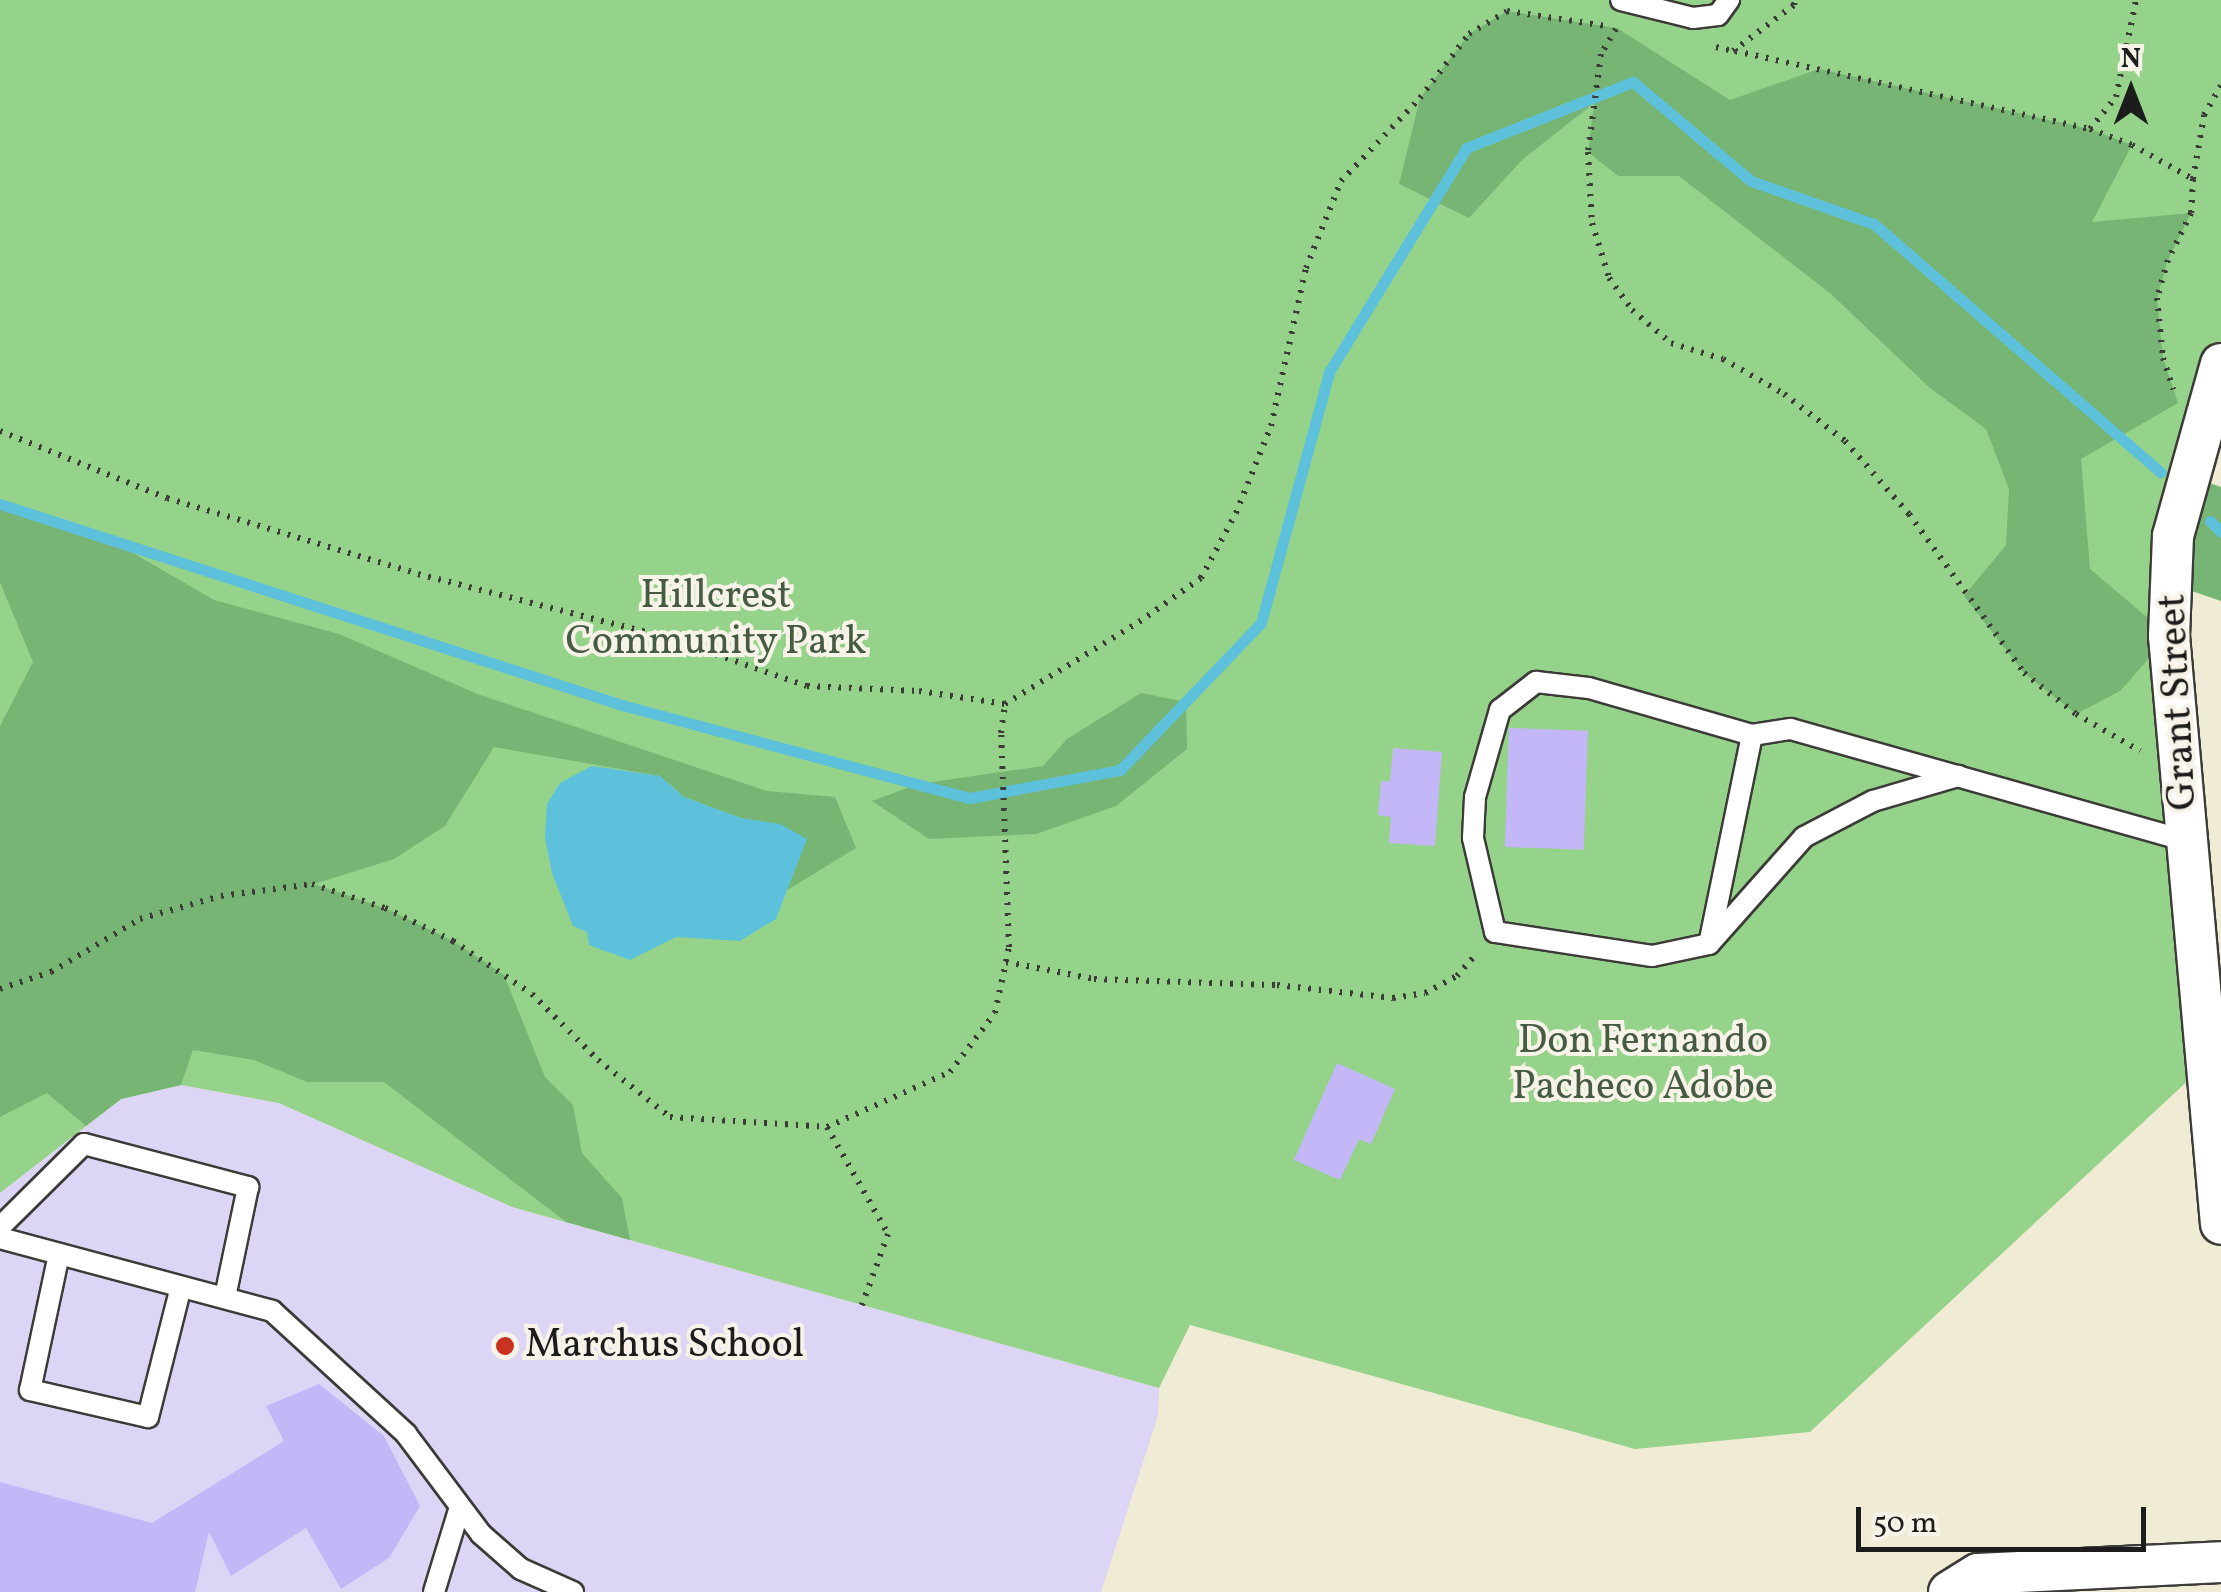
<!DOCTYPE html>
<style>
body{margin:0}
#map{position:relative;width:2221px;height:1592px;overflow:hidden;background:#f0ebd4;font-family:Vollkorn,serif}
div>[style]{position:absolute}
.built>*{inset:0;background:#ddd5f6}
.green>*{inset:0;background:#94d389}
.forest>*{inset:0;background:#77b575}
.water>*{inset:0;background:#5ec1dc}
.stream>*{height:11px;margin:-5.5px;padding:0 5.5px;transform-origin:5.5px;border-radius:5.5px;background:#5ec1dc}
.building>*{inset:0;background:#c4b7f8;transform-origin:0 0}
.path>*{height:6px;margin-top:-3px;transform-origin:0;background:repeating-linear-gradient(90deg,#3c3b38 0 2.5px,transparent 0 10.5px)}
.roads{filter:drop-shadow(2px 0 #3c3b38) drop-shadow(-2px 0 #3c3b38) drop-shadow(0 2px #3c3b38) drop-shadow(0 -2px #3c3b38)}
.lane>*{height:20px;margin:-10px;padding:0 10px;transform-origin:10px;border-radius:10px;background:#fff}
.street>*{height:40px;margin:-20px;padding:0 20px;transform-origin:20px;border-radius:20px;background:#fff}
.dots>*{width:28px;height:28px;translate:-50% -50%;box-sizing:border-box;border:5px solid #f7f3e8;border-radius:50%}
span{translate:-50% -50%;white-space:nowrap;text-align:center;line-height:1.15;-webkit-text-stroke:8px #f7f3e8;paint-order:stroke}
.park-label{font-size:40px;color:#465c42}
.street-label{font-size:40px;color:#1c1c1c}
.poi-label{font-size:40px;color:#1c1c1c}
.left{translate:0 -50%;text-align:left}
.north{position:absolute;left:2081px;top:40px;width:100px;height:100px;-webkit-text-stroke:8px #f7f3e8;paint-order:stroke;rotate:0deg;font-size:28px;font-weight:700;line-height:40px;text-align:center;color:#1c1c1c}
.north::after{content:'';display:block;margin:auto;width:35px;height:45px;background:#1c1c1c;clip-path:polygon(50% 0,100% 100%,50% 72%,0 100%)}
.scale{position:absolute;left:1856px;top:1507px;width:290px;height:45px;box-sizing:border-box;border:5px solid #1c1c1c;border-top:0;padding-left:12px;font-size:30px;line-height:35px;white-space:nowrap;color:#1c1c1c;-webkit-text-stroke:8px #f7f3e8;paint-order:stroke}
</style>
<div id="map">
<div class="built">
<div style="clip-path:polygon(181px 1085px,279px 1103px,512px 1207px,1159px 1388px,1158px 1416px,1101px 1592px,0 1592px,0 1193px,121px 1099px)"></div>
</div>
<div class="green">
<div style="clip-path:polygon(0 0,2221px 0,2221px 364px,2173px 536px,2208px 1062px,1810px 1432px,1635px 1449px,1190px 1325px,1159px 1388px,512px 1207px,279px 1103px,181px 1085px,121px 1099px,0 1193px,0 583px,33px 661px,96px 535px,0 504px)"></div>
</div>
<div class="forest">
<div style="clip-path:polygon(1507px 11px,1617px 28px,1730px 100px,1819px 69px,2090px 129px,2132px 145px,2092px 222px,2191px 213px,2168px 260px,2157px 298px,2163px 358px,2178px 403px,2081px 459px,2090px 569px,2169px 636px,2120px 691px,2076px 714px,2024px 673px,1964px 596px,2006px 545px,2009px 489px,1986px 429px,1930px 388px,1831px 294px,1679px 176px,1618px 176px,1588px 152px,1594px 103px,1521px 161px,1469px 218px,1399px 184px,1420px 98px,1469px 34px)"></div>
<div style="clip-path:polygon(2190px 476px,2221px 487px,2221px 601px,2171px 584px)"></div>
<div style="clip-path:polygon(0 504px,109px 539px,214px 600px,339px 634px,480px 695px,767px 791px,835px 797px,856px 848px,784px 892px,806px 839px,780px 825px,741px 818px,684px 797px,660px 776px,494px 747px,445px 826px,394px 859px,314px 884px,385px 908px,453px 941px,504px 975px,545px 1077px,573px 1105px,582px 1153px,622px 1198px,630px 1240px,566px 1222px,384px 1082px,307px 1082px,254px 1060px,193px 1050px,181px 1085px,121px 1099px,86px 1126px,47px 1093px,0 1117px,0 726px,33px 662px,0 583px)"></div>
<div style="clip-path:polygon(1141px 693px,1186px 702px,1187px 749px,1116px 806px,1036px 834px,929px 839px,872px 801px,918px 784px,1043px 766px,1067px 739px)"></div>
</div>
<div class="water">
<div style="clip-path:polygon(592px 766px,660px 776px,684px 797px,741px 818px,780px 824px,807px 839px,776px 919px,740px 941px,676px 937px,630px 960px,589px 945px,587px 932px,573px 926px,552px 873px,545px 838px,547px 804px,560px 783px)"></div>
</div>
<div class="stream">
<div style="left:0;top:504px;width:654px;rotate:17.91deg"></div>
<div style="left:622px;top:705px;width:360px;rotate:15deg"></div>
<div style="left:970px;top:798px;width:153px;rotate:-10.6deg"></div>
<div style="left:1120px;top:770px;width:204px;rotate:-46.2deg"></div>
<div style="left:1261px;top:623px;width:260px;rotate:-74.8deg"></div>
<div style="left:1329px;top:372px;width:263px;rotate:-58.5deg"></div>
<div style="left:1466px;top:148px;width:180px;rotate:-21.6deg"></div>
<div style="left:1633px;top:82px;width:154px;rotate:40deg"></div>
<div style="left:1751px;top:181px;width:130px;rotate:19.3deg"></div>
<div style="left:1874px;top:224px;width:379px;rotate:40.9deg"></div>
<div style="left:2210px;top:521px;width:16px;rotate:45deg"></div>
</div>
<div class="building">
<div style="left:1509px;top:728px;width:79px;height:119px;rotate:2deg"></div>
<div style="clip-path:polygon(1393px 748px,1442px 752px,1435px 846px,1389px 843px,1391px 817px,1378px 815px,1381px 781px,1390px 781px)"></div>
<div style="clip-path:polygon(1337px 1063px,1395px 1089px,1371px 1144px,1359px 1139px,1340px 1180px,1294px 1160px)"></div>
<div style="clip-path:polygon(319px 1384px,384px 1436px,420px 1506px,389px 1558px,341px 1589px,306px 1528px,231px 1576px,209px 1532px,195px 1592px,0 1592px,0 1482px,152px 1523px,284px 1441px,266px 1406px)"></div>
</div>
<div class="path">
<div style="left:1616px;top:29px;width:29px;rotate:121deg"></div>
<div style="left:1601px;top:54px;width:99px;rotate:97.6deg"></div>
<div style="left:1588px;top:152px;width:71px;rotate:86.8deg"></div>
<div style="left:1592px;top:223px;width:58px;rotate:72.8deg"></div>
<div style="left:1609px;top:278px;width:39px;rotate:54deg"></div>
<div style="left:1632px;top:310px;width:51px;rotate:40.2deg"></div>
<div style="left:1671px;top:343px;width:54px;rotate:17.1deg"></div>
<div style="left:1723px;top:359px;width:70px;rotate:29.8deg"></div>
<div style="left:1784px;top:394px;width:77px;rotate:37.6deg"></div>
<div style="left:1845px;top:441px;width:97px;rotate:48.8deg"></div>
<div style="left:1909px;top:514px;width:196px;rotate:54.1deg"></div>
<div style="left:2024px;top:673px;width:66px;rotate:38.3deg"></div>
<div style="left:2076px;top:714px;width:74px;rotate:30deg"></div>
<div style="left:1716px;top:47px;width:17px;rotate:13deg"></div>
<div style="left:1733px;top:51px;width:76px;rotate:-37deg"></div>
<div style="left:1794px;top:5px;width:5px;rotate:-79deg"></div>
<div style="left:1735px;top:51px;width:363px;rotate:12.4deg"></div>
<div style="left:2090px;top:129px;width:45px;rotate:20.9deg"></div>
<div style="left:2132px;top:145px;width:70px;rotate:29.1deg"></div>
<div style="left:2193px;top:179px;width:34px;rotate:93deg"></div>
<div style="left:2191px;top:213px;width:52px;rotate:116.1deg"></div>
<div style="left:2168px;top:260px;width:40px;rotate:106deg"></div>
<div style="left:2157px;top:298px;width:60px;rotate:84.3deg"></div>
<div style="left:2163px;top:358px;width:33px;rotate:72deg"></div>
<div style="left:2090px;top:129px;width:41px;rotate:-50.9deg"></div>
<div style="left:2116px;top:97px;width:99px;rotate:-78.3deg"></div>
<div style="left:2193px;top:179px;width:65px;rotate:-80.2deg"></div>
<div style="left:2204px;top:115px;width:34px;rotate:-60deg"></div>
<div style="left:0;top:431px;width:180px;rotate:21.9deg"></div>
<div style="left:167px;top:498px;width:262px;rotate:16.8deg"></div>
<div style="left:418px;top:574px;width:256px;rotate:14.3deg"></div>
<div style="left:666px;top:637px;width:149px;rotate:19.2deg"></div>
<div style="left:807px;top:686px;width:112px;rotate:2.6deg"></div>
<div style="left:919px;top:691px;width:87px;rotate:8.6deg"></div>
<div style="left:1005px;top:704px;width:157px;rotate:-31.5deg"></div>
<div style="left:1139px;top:622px;width:76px;rotate:-35.4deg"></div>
<div style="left:1201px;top:578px;width:74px;rotate:-61.7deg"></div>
<div style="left:1236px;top:513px;width:94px;rotate:-68.1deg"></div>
<div style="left:1271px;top:426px;width:162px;rotate:-77.5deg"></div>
<div style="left:1306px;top:268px;width:94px;rotate:-68.1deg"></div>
<div style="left:1341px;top:181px;width:115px;rotate:-46.4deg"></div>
<div style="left:1420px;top:98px;width:81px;rotate:-52.6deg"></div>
<div style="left:1469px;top:34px;width:44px;rotate:-31.2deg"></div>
<div style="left:1507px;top:11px;width:100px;rotate:8.6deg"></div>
<div style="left:1006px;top:962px;width:90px;rotate:10.9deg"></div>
<div style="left:1094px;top:979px;width:183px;rotate:1.9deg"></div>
<div style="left:1277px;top:985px;width:117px;rotate:6.4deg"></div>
<div style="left:1393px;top:998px;width:32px;rotate:-9deg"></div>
<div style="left:1425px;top:993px;width:36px;rotate:-28deg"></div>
<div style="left:1457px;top:976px;width:30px;rotate:-49deg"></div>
<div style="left:0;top:989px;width:54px;rotate:-18.4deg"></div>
<div style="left:51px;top:972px;width:104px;rotate:-30.8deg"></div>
<div style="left:140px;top:919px;width:84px;rotate:-15.9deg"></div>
<div style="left:221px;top:896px;width:92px;rotate:-7.5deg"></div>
<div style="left:312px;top:884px;width:77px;rotate:18.2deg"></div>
<div style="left:385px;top:908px;width:76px;rotate:25.9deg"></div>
<div style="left:453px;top:941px;width:95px;rotate:33.9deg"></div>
<div style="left:532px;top:994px;width:93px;rotate:45deg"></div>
<div style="left:598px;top:1060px;width:92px;rotate:38.4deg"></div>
<div style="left:670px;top:1117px;width:157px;rotate:3.6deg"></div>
<div style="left:827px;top:1127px;width:135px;rotate:-24.1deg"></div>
<div style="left:950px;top:1072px;width:74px;rotate:-52.7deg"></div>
<div style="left:995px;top:1013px;width:67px;rotate:-78deg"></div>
<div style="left:1009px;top:947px;width:214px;rotate:-92.1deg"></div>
<div style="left:1001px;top:733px;width:29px;rotate:-82deg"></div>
<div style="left:827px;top:1127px;width:123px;rotate:60.3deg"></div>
<div style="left:888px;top:1234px;width:76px;rotate:110.1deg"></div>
</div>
<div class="roads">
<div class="lane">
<div style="left:1621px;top:0;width:74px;rotate:14deg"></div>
<div style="left:1693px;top:18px;width:25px;rotate:-7deg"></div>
<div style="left:1718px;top:15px;width:19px;rotate:-54deg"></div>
<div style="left:1752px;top:735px;width:213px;rotate:101.6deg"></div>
<div style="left:1709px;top:944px;width:143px;rotate:-48.4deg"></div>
<div style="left:1804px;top:837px;width:78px;rotate:-27.6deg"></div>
<div style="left:1873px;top:801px;width:89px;rotate:-16.4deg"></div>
<div style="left:1709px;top:944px;width:58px;rotate:168.1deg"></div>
<div style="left:1652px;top:956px;width:159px;rotate:-171.3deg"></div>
<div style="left:1495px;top:932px;width:97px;rotate:-103.2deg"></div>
<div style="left:1473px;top:838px;width:41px;rotate:-87.2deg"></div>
<div style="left:1475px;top:797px;width:91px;rotate:-74deg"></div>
<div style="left:1500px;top:710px;width:46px;rotate:-37.9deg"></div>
<div style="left:1536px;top:682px;width:53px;rotate:6.5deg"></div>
<div style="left:1589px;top:688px;width:170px;rotate:16.1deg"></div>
<div style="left:1752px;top:735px;width:39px;rotate:-9deg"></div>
<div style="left:1791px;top:729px;width:412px;rotate:15.8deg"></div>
<div style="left:0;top:1227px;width:118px;rotate:-44.7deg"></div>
<div style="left:84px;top:1144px;width:170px;rotate:14.7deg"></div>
<div style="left:248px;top:1187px;width:112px;rotate:101.8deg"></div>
<div style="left:0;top:1238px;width:282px;rotate:15deg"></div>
<div style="left:272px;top:1311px;width:182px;rotate:42.5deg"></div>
<div style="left:406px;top:1434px;width:125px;rotate:53.1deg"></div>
<div style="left:481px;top:1534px;width:53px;rotate:41.2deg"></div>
<div style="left:521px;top:1569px;width:57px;rotate:23.9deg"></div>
<div style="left:59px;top:1254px;width:139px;rotate:102deg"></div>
<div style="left:30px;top:1390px;width:121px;rotate:12.9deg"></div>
<div style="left:148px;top:1417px;width:134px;rotate:-75.8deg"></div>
<div style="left:434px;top:1592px;width:86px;rotate:-73deg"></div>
</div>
<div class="street">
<div style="left:2221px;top:364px;width:179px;rotate:105.6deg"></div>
<div style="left:2173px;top:536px;width:100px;rotate:92.3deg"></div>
<div style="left:2169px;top:636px;width:590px;rotate:84.95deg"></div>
<div style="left:1949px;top:1592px;width:34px;rotate:-32deg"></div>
<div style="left:1978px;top:1574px;width:243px;rotate:-2.8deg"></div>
</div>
</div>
<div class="dots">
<div style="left:505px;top:1346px;background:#c8321e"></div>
</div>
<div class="park-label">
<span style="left:716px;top:620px">Hillcrest<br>Community Park</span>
<span style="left:1643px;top:1065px">Don Fernando<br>Pacheco Adobe</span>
</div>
<div class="street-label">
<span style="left:2179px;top:702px;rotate:-93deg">Grant Street</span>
</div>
<div class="poi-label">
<span class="left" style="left:525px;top:1346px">Marchus School</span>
</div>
<div class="north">N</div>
<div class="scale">50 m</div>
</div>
